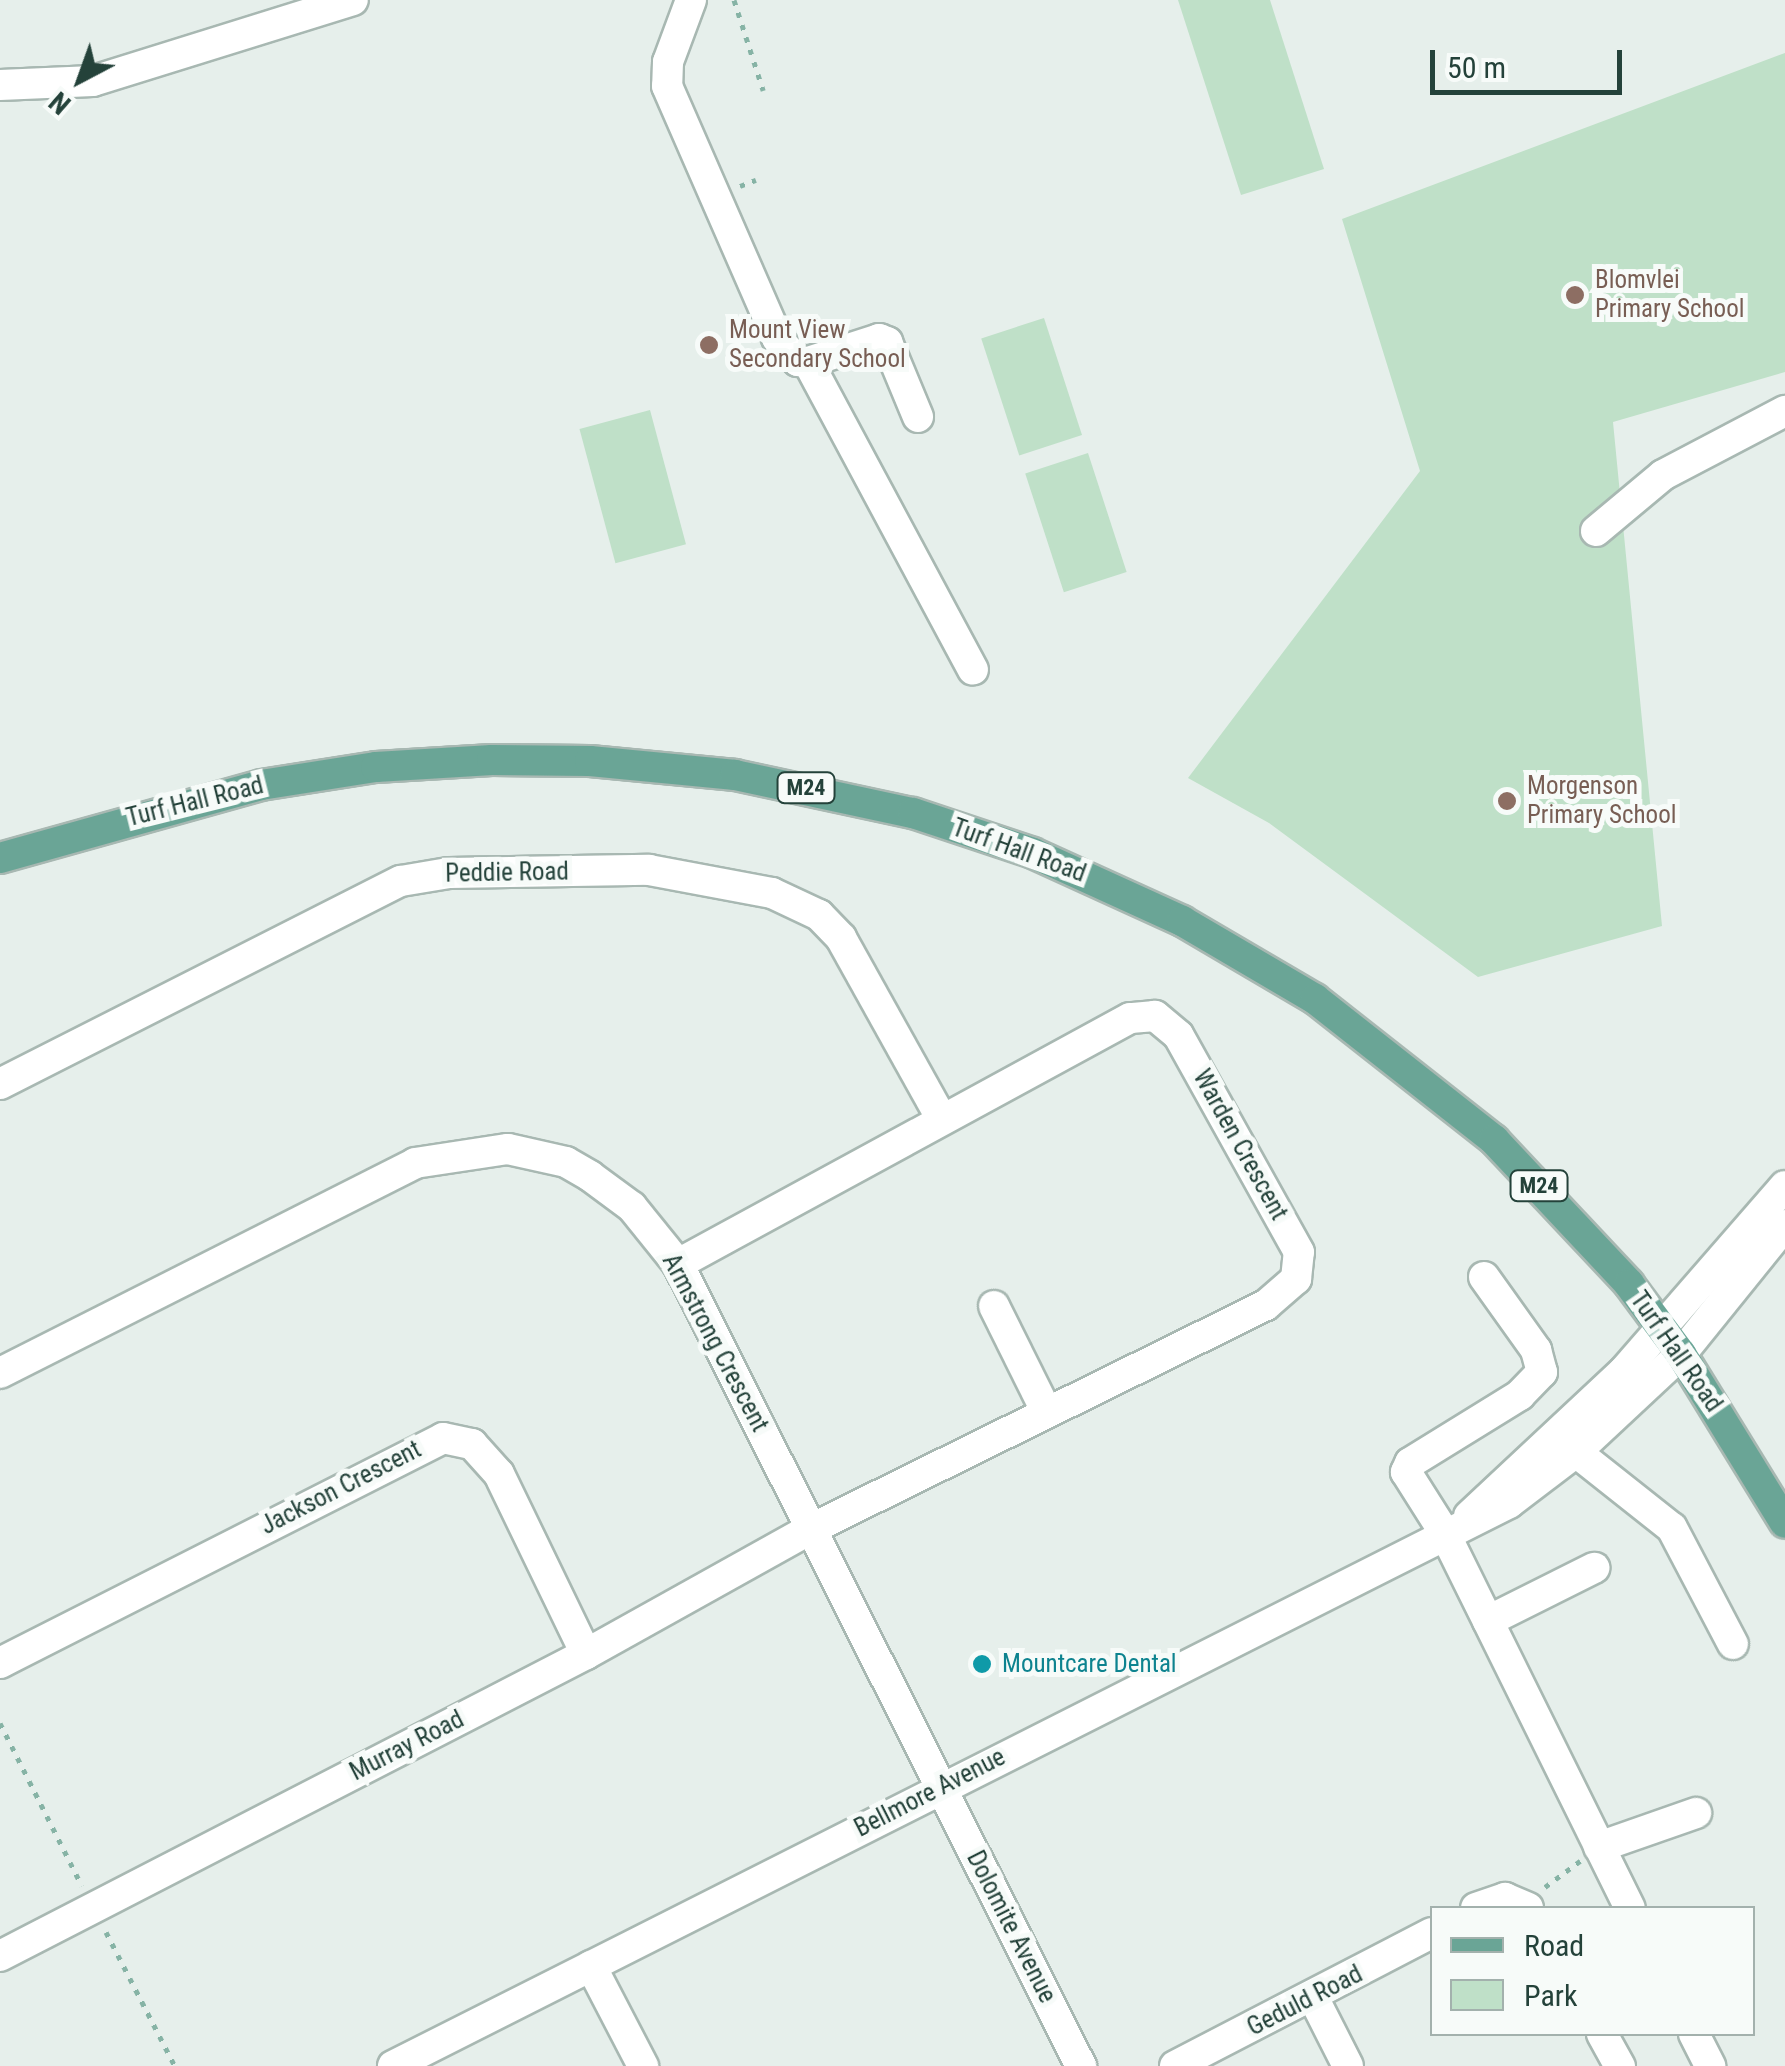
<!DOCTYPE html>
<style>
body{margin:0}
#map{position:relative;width:1785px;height:2066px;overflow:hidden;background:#e6efeb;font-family:"Roboto Condensed",sans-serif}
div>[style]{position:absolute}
.green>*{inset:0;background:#bfe0c8;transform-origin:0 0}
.path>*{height:5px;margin-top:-2.5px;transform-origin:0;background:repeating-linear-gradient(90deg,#86b3a5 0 5px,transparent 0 13px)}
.roads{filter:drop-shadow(2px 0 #a8b8b2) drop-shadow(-2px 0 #a8b8b2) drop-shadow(0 2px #a8b8b2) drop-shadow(0 -2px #a8b8b2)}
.minor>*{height:30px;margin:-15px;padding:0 15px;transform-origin:15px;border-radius:15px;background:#fff}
.major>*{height:30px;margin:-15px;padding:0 15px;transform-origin:15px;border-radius:15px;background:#6aa596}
.dots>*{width:28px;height:28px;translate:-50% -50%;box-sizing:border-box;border:5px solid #f7fbf9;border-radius:50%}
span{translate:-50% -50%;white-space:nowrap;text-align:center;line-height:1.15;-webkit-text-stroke:10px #f7fbf9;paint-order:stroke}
.shield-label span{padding:2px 8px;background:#f7fbf9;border:2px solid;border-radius:8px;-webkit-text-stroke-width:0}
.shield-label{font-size:22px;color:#24423a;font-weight:700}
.education-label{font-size:25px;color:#785e54}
.left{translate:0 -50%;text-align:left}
.street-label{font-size:25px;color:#24423a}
.culture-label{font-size:25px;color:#0d838f}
.legend{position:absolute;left:1430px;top:1906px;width:325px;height:130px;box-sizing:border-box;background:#f7fbf9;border:2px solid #a3b1ad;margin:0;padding:12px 18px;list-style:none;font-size:30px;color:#24423a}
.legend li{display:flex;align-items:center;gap:20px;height:50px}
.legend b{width:50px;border:2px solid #a3b1ad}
.north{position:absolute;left:30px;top:30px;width:100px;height:100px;-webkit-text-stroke:8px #f7fbf9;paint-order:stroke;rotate:221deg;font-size:28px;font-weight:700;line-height:40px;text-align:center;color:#24423a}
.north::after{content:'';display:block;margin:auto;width:35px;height:45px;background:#24423a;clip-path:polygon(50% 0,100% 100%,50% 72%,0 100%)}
.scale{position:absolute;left:1430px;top:50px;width:192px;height:45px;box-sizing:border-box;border:5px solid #24423a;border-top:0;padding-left:12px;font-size:30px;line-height:35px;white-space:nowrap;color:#24423a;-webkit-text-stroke:8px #f7fbf9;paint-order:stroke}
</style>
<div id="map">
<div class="green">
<div style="clip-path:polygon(1178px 0,1270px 0,1324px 169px,1241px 195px)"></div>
<div style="clip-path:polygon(1785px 53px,1785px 372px,1613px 422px,1662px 926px,1478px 977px,1269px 823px,1188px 778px,1420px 471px,1342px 219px)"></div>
<div style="left:1044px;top:318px;width:123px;height:66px;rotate:72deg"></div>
<div style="left:650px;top:410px;width:139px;height:73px;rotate:75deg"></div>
<div style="left:1088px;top:453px;width:125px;height:66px;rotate:72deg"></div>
</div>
<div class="path">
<div style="left:734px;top:0;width:95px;rotate:72.1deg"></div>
<div style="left:740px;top:186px;width:17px;rotate:-21deg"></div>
<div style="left:0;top:1723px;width:182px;rotate:63.3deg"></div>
<div style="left:1545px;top:1887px;width:44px;rotate:-36.6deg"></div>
<div style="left:106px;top:1932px;width:151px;rotate:62.8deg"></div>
</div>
<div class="roads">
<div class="minor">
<div style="left:691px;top:0;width:66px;rotate:110.4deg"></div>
<div style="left:668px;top:62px;width:24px;rotate:92deg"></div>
<div style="left:667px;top:86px;width:275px;rotate:66.4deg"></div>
<div style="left:777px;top:338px;width:31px;rotate:48deg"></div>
<div style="left:798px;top:361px;width:10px;rotate:6deg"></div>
<div style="left:808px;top:362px;width:75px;rotate:-17.9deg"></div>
<div style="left:879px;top:339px;width:9px;rotate:21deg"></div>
<div style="left:887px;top:342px;width:81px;rotate:67.5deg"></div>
<div style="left:0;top:85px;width:93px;rotate:-2.5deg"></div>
<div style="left:93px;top:81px;width:272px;rotate:-17.3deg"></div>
<div style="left:808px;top:362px;width:349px;rotate:61.8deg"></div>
<div style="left:1596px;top:531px;width:87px;rotate:-39.9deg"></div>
<div style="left:1663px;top:475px;width:138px;rotate:-27.7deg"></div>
<div style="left:0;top:1084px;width:449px;rotate:-26.9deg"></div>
<div style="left:401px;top:881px;width:49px;rotate:-9.5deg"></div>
<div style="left:449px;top:873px;width:200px;rotate:-0.9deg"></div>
<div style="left:649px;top:870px;width:125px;rotate:10.6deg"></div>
<div style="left:772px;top:893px;width:52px;rotate:25.1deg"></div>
<div style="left:819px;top:915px;width:32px;rotate:46deg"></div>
<div style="left:841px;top:938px;width:206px;rotate:60.9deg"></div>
<div style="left:1484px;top:1277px;width:90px;rotate:54.5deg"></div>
<div style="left:1536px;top:1350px;width:23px;rotate:75deg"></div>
<div style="left:1542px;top:1372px;width:32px;rotate:134deg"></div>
<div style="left:1520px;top:1395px;width:129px;rotate:148.3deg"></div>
<div style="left:1410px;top:1463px;width:10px;rotate:114deg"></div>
<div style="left:1406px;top:1472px;width:71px;rotate:57.7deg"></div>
<div style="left:1444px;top:1532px;width:419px;rotate:63.7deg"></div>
<div style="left:994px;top:1306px;width:119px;rotate:63.6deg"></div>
<div style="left:0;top:1373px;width:465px;rotate:-26.8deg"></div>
<div style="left:415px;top:1163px;width:94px;rotate:-8.6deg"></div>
<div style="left:508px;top:1149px;width:59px;rotate:12.6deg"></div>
<div style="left:566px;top:1162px;width:28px;rotate:30deg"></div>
<div style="left:590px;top:1176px;width:52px;rotate:36.4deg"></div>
<div style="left:632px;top:1207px;width:73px;rotate:51.1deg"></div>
<div style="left:678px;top:1264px;width:898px;rotate:63.32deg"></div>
<div style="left:1576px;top:1452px;width:122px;rotate:38.4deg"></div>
<div style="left:1672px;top:1528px;width:131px;rotate:62.3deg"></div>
<div style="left:1469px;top:1516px;width:212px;rotate:-43.1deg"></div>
<div style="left:1624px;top:1371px;width:245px;rotate:-49deg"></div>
<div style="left:1488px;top:1621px;width:119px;rotate:-26.6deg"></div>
<div style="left:0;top:1663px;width:497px;rotate:-26.9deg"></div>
<div style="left:443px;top:1438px;width:30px;rotate:12deg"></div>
<div style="left:472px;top:1444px;width:40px;rotate:48deg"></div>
<div style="left:499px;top:1474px;width:200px;rotate:64.2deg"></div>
<div style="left:1599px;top:1847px;width:103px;rotate:-19.3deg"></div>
<div style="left:1476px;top:1908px;width:31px;rotate:-19deg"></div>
<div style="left:1505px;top:1898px;width:25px;rotate:23deg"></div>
<div style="left:0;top:1956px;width:659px;rotate:-27.26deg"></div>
<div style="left:586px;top:1654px;width:257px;rotate:-29.1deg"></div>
<div style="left:811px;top:1529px;width:507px;rotate:-26.21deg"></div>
<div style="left:1266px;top:1305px;width:40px;rotate:-41deg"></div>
<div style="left:1296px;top:1279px;width:27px;rotate:-84deg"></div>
<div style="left:1299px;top:1252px;width:248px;rotate:-119.1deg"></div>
<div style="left:1178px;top:1035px;width:30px;rotate:-140deg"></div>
<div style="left:1155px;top:1016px;width:25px;rotate:175deg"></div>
<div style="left:1130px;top:1018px;width:515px;rotate:151.44deg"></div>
<div style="left:591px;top:1966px;width:113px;rotate:62.5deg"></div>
<div style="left:1314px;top:1999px;width:75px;rotate:63.1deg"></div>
<div style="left:1602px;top:2034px;width:37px;rotate:61deg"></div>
<div style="left:1694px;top:2034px;width:36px;rotate:63deg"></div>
<div style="left:393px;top:2066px;width:1250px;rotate:-26.77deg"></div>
<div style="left:1509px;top:1503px;width:84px;rotate:-37.3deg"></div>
<div style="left:1576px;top:1452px;width:144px;rotate:-43deg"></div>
<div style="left:1681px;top:1354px;width:166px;rotate:-51.1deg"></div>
<div style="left:1175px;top:2066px;width:289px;rotate:-27.4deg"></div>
</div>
<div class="major">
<div style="left:0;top:858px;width:271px;rotate:-15.6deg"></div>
<div style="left:261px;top:785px;width:116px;rotate:-8.9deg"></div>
<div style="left:376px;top:767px;width:116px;rotate:-3.5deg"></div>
<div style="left:492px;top:760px;width:98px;rotate:0.6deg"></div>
<div style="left:590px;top:761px;width:146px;rotate:5.5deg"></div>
<div style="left:735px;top:775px;width:182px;rotate:12.1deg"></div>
<div style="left:913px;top:813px;width:126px;rotate:18.4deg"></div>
<div style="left:1033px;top:853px;width:164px;rotate:24.5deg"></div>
<div style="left:1182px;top:921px;width:154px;rotate:30.4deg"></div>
<div style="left:1315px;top:999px;width:228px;rotate:38.2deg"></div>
<div style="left:1494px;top:1140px;width:197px;rotate:46.8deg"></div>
<div style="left:1629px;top:1284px;width:87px;rotate:53.4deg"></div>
<div style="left:1681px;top:1354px;width:198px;rotate:58.4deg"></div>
</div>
</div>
<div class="dots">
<div style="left:1575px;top:295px;background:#8d6e63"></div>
<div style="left:709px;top:345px;background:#8d6e63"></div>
<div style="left:1507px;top:801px;background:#8d6e63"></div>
<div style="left:982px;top:1664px;background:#0f9aa8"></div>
</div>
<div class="shield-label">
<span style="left:806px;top:788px">M24</span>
<span style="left:1539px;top:1186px">M24</span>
</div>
<div class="education-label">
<span class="left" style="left:1595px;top:295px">Blomvlei<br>Primary School</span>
<span class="left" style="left:729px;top:345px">Mount View<br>Secondary School</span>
<span class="left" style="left:1527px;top:801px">Morgenson<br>Primary School</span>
</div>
<div class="street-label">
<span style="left:195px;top:802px;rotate:-14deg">Turf Hall Road</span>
<span style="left:1019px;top:851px;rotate:20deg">Turf Hall Road</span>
<span style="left:507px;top:873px;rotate:-1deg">Peddie Road</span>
<span style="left:1240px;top:1145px;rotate:61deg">Warden Crescent</span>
<span style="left:715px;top:1343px;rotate:62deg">Armstrong Crescent</span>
<span style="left:1676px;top:1352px;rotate:55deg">Turf Hall Road</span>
<span style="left:341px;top:1488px;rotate:-27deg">Jackson Crescent</span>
<span style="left:407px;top:1746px;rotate:-27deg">Murray Road</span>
<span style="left:930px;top:1793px;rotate:-27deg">Bellmore Avenue</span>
<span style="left:1011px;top:1927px;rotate:63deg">Dolomite Avenue</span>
<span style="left:1305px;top:2001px;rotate:-27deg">Geduld Road</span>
</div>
<div class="culture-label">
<span class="left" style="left:1002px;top:1664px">Mountcare Dental</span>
</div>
<ul class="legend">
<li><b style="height:12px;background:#6aa596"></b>Road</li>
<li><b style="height:28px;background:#bfe0c8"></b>Park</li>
</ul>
<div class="north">N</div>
<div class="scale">50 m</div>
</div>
